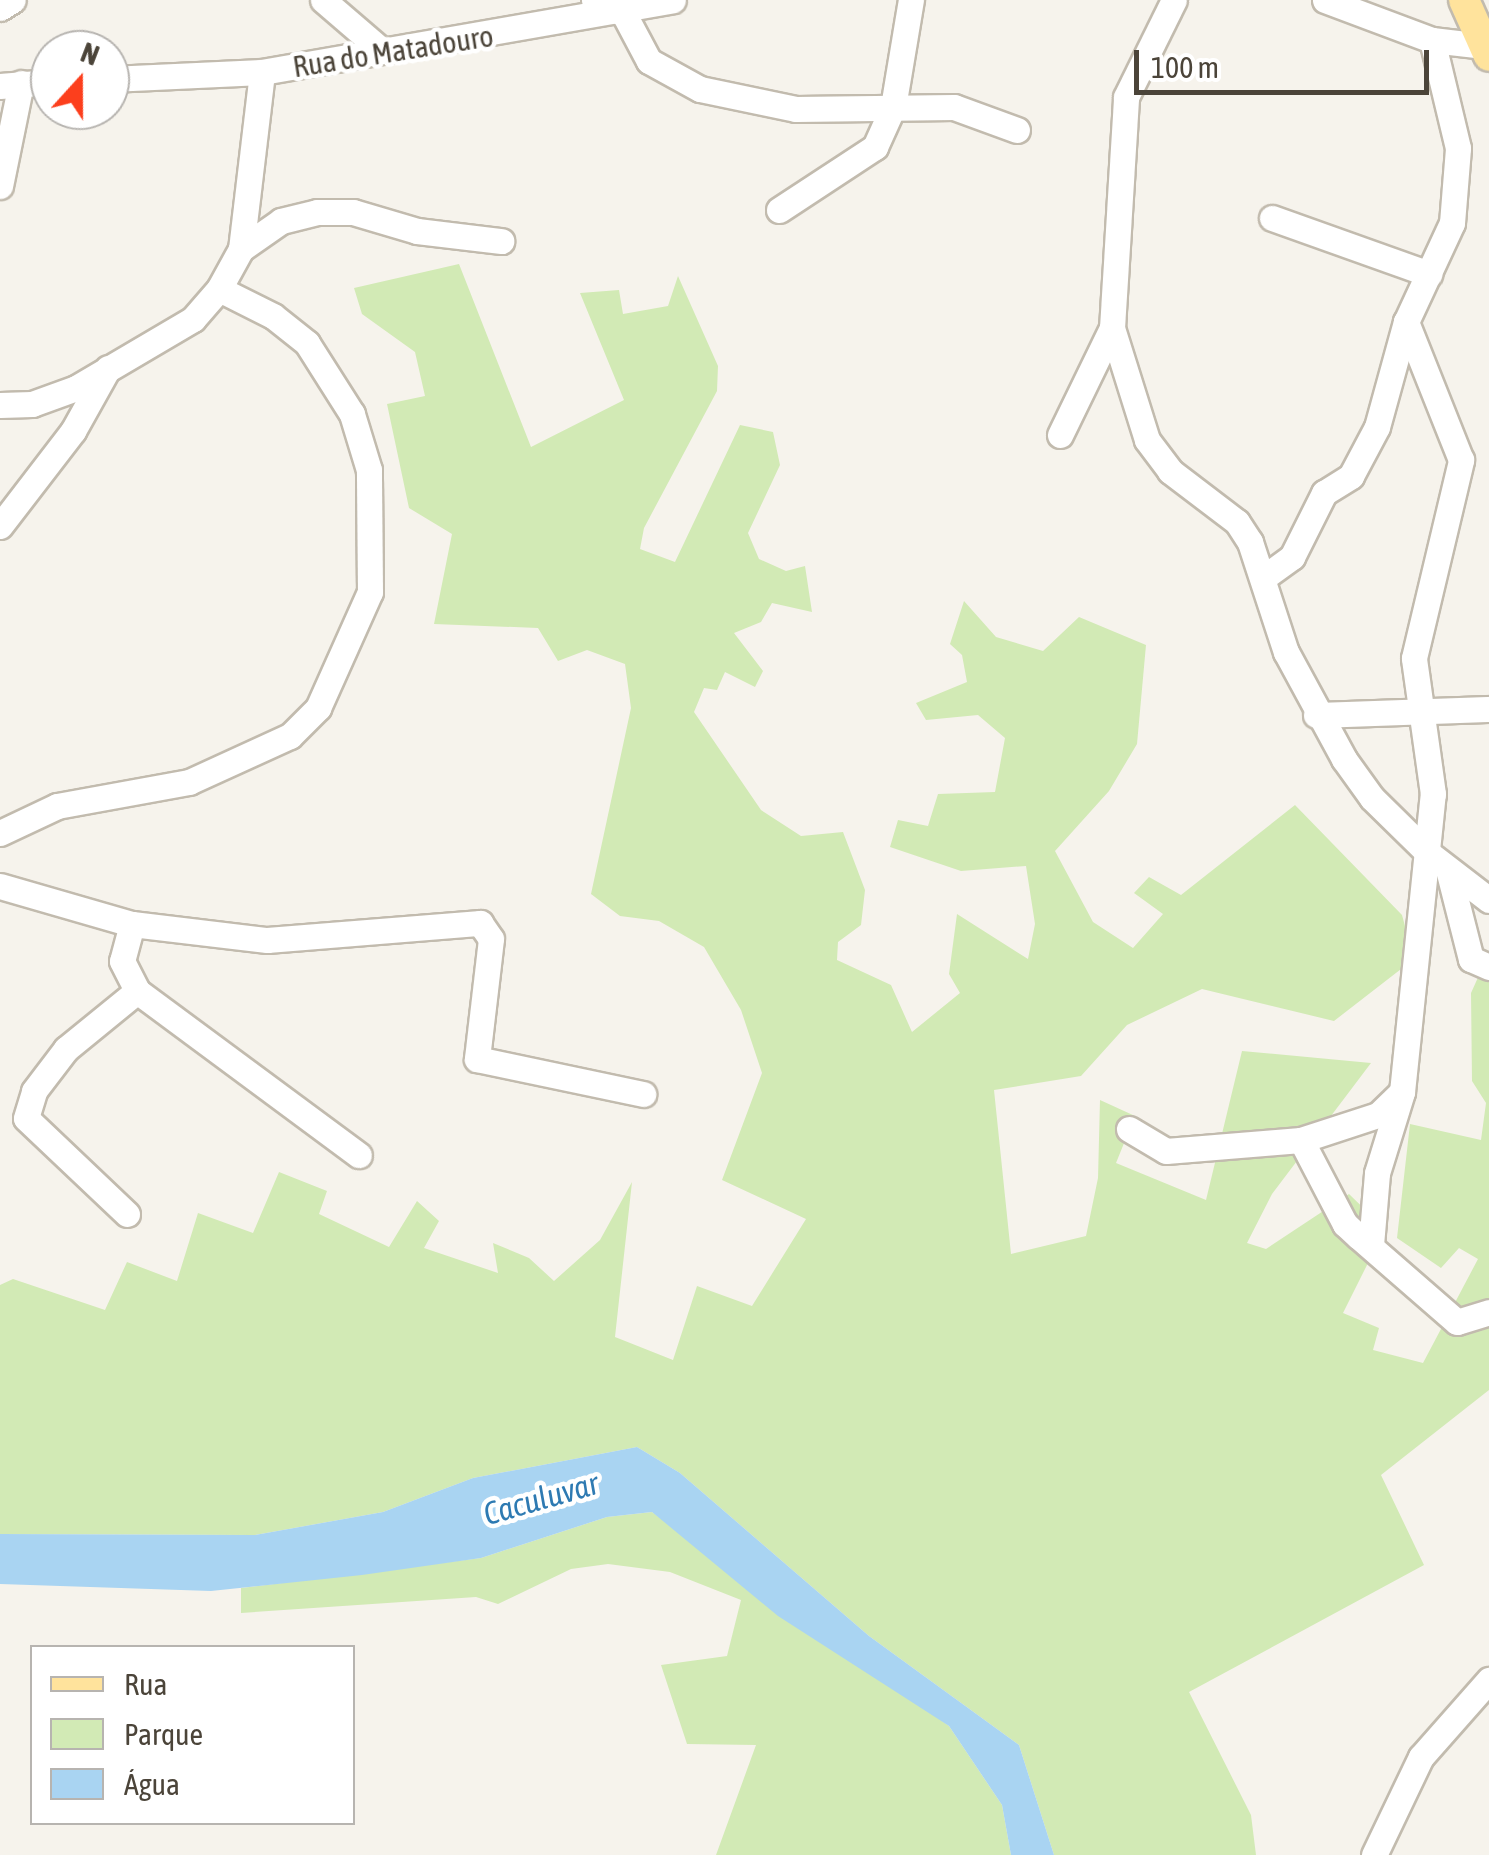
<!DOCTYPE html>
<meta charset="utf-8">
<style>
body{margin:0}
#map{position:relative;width:1489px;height:1855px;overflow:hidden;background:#f6f3ec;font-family:"Asap Condensed",sans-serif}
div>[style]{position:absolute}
.green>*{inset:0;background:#d2eab5}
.water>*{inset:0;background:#a9d4f2}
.roads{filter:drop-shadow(2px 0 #c2bbae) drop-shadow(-2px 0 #c2bbae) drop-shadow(0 2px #c2bbae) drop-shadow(0 -2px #c2bbae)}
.minor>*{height:25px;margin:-12.5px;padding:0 12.5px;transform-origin:12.5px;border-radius:12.5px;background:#fff}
.major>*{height:30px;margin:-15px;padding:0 15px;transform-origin:15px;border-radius:15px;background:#ffe39c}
span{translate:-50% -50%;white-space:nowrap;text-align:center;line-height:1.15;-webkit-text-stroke:9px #fff;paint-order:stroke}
.street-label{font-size:30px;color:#4b4439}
.water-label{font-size:32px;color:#2e7ab2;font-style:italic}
.legend{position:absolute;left:30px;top:1645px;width:325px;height:180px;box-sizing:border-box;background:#fff;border:2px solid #b7b4b0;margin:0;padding:12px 18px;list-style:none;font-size:30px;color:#4b4439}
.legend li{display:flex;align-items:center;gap:20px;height:50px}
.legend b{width:50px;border:2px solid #b7b4b0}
.north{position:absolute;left:30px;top:30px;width:100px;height:100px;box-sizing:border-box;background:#fff;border:2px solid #b7b4b0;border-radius:50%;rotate:21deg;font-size:28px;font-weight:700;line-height:40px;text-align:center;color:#4b4439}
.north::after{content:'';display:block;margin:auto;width:35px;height:45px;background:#fc3f1d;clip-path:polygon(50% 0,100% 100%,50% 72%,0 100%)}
.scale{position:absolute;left:1134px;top:50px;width:295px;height:45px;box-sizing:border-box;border:5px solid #4b4439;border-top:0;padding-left:12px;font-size:30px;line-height:35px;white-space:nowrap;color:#4b4439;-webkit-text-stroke:8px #fff;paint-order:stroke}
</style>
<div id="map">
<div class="green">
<div style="clip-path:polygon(459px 264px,531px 447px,624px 400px,580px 293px,619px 290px,623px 314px,668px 306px,678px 276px,718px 366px,717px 391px,644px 528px,640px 549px,675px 562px,740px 425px,773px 432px,780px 465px,748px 533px,759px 559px,786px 571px,805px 566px,812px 612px,772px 603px,761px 622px,734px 633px,763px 671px,755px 687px,725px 672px,717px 690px,704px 688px,694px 712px,761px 810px,801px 836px,843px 832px,865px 890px,861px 925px,838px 942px,837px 960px,891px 985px,912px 1032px,960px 993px,949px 974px,957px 914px,1028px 959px,1035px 924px,1026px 866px,961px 871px,890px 847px,898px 820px,928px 826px,938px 794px,995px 792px,1005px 738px,978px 715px,926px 720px,916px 703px,967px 682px,962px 655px,950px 644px,964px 601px,996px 637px,1043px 651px,1079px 617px,1146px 645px,1137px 744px,1109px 791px,1055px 851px,1093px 922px,1133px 948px,1163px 914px,1134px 893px,1149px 877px,1181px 895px,1295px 805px,1402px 915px,1414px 959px,1334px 1021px,1202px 989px,1127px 1025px,1081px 1076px,994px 1090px,1011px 1254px,1086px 1236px,1098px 1178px,1100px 1100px,1135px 1116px,1116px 1163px,1206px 1200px,1242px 1051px,1371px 1063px,1272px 1194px,1247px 1243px,1266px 1249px,1349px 1194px,1385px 1229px,1343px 1313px,1379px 1328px,1373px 1350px,1423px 1363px,1478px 1259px,1459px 1248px,1441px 1268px,1397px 1238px,1410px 1124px,1481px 1140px,1486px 1103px,1472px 1081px,1471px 993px,1489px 953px,1489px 1390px,1381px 1475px,1424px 1565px,1189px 1692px,1251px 1815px,1256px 1855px,1054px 1855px,1019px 1745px,869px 1636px,680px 1473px,637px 1447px,473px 1478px,383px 1512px,255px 1535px,0 1534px,0 1285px,13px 1279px,105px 1310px,127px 1262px,177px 1281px,198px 1213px,253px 1233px,279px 1172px,327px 1191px,319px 1214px,389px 1247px,417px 1201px,439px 1221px,424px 1248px,498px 1273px,493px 1243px,529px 1258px,554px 1281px,600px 1240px,632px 1182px,615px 1337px,673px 1360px,697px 1286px,752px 1306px,806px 1219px,722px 1180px,762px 1073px,741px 1010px,704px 947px,659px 921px,620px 916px,591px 894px,631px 708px,625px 664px,587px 650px,558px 661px,538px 628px,434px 624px,452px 534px,409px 508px,387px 404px,425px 396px,415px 352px,362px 314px,354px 288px)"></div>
<div style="clip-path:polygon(652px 1512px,949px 1726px,1002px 1805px,1011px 1855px,716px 1855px,756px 1745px,687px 1744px,661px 1665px,727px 1656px,741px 1600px,670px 1572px,608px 1564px,571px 1569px,498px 1604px,476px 1597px,241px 1613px,241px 1588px,481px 1558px,607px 1517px)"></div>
</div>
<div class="water">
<div style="clip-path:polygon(637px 1447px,680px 1473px,869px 1636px,1019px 1745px,1054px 1855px,1011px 1855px,1002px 1805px,949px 1726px,778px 1616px,652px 1512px,607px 1517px,481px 1558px,362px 1575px,211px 1591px,0 1584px,0 1534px,255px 1535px,383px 1512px,473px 1478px)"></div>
</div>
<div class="roads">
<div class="minor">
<div style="left:323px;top:0;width:75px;rotate:40.7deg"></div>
<div style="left:594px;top:0;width:33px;rotate:25deg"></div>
<div style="left:624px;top:14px;width:53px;rotate:62deg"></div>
<div style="left:649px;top:61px;width:58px;rotate:28.8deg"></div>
<div style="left:700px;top:89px;width:98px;rotate:11.8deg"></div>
<div style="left:796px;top:109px;width:158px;rotate:-0.7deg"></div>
<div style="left:954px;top:107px;width:67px;rotate:20.1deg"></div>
<div style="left:1325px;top:0;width:114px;rotate:20.5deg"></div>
<div style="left:1432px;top:40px;width:51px;rotate:6.7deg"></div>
<div style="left:0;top:8px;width:15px;rotate:-32deg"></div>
<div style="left:110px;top:79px;width:152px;rotate:-2.6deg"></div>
<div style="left:262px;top:72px;width:417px;rotate:-9.9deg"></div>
<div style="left:0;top:86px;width:50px;rotate:-4.6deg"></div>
<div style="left:0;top:186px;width:105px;rotate:-78.5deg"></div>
<div style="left:779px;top:210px;width:115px;rotate:-33.3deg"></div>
<div style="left:875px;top:147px;width:44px;rotate:-65.8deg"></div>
<div style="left:893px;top:107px;width:109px;rotate:-80.5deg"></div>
<div style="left:1272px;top:218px;width:167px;rotate:19.6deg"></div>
<div style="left:241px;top:249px;width:49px;rotate:-35deg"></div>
<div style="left:281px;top:221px;width:37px;rotate:-14deg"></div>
<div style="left:317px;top:212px;width:36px"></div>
<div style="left:353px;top:212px;width:67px;rotate:16.5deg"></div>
<div style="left:417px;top:231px;width:85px;rotate:6.8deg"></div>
<div style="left:1112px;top:328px;width:117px;rotate:72.6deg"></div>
<div style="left:1147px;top:440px;width:39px;rotate:53deg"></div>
<div style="left:1170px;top:471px;width:84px;rotate:37.3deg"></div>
<div style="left:1237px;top:522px;width:24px;rotate:57deg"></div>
<div style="left:1250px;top:542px;width:116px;rotate:71.9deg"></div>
<div style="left:1286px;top:652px;width:122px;rotate:61.5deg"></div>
<div style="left:1344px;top:759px;width:48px;rotate:54.3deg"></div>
<div style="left:1372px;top:798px;width:78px;rotate:44.5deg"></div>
<div style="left:1428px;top:853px;width:77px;rotate:37.6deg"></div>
<div style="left:0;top:405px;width:32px;rotate:-2deg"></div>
<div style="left:32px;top:404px;width:47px;rotate:-20deg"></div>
<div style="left:76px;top:388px;width:136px;rotate:-30.5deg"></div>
<div style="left:193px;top:319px;width:40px;rotate:-49deg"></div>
<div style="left:219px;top:289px;width:46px;rotate:-61.2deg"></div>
<div style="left:241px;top:249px;width:178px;rotate:-83.2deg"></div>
<div style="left:1060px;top:435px;width:119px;rotate:-64.1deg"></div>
<div style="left:1112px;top:328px;width:231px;rotate:-86.5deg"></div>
<div style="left:1126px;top:97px;width:108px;rotate:-63.7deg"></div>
<div style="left:0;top:526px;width:120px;rotate:-52.5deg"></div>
<div style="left:73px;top:431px;width:72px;rotate:-60.9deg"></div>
<div style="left:1263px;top:578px;width:36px;rotate:-36deg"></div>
<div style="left:1292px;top:557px;width:72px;rotate:-63.4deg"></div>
<div style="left:1324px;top:493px;width:32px;rotate:-32deg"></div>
<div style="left:1351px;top:476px;width:55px;rotate:-62deg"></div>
<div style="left:1377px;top:427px;width:109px;rotate:-74.6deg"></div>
<div style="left:1406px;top:322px;width:109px;rotate:-65.1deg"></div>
<div style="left:1452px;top:223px;width:75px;rotate:-85.4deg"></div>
<div style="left:1458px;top:148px;width:111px;rotate:-103.5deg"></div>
<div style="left:1316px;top:715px;width:173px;rotate:-2deg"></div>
<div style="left:0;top:833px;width:63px;rotate:-25.3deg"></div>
<div style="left:57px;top:806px;width:134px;rotate:-10.3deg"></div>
<div style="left:189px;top:782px;width:111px;rotate:-24.5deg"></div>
<div style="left:290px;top:736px;width:40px;rotate:-45deg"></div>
<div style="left:318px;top:708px;width:127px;rotate:-65.9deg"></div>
<div style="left:370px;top:592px;width:122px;rotate:-90.5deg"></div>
<div style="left:369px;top:470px;width:59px;rotate:-106.9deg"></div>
<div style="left:352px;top:414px;width:84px;rotate:-122.4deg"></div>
<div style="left:307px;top:343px;width:43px;rotate:-141.5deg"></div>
<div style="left:273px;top:316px;width:60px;rotate:-153.4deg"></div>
<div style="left:1449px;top:873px;width:89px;rotate:75.7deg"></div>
<div style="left:1471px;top:959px;width:20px;rotate:24deg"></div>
<div style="left:0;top:886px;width:137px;rotate:16.1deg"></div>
<div style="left:132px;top:924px;width:136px;rotate:6.8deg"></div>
<div style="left:267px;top:940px;width:214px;rotate:-4.6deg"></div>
<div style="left:480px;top:923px;width:19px;rotate:55deg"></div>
<div style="left:491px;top:939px;width:121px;rotate:96.7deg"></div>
<div style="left:477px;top:1059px;width:170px;rotate:11.9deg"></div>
<div style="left:132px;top:924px;width:38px;rotate:105deg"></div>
<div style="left:122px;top:961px;width:34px;rotate:63deg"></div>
<div style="left:137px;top:991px;width:276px;rotate:36.5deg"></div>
<div style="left:1129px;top:1129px;width:43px;rotate:30.7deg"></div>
<div style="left:1166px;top:1151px;width:135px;rotate:-4.7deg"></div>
<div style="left:1301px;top:1140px;width:81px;rotate:-18deg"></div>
<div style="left:1378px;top:1115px;width:33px;rotate:-44deg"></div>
<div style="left:1402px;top:1092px;width:300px;rotate:-84.1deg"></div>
<div style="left:1433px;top:794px;width:137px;rotate:-98deg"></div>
<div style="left:1414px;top:658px;width:204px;rotate:-76.6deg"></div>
<div style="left:1461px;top:460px;width:149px;rotate:-111.7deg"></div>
<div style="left:1301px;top:1140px;width:95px;rotate:62.4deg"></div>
<div style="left:1345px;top:1224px;width:18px;rotate:43deg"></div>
<div style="left:1358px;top:1236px;width:131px;rotate:41deg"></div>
<div style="left:1457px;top:1322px;width:34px;rotate:-17deg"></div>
<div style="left:127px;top:1214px;width:139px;rotate:-136.5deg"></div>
<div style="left:26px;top:1118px;width:28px;rotate:-73deg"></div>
<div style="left:34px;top:1091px;width:53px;rotate:-52.7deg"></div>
<div style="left:66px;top:1049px;width:92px;rotate:-39.2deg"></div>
<div style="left:1371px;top:1245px;width:72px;rotate:-85.2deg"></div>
<div style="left:1377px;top:1173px;width:85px;rotate:-72.8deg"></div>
<div style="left:1374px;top:1855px;width:109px;rotate:-64.4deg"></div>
<div style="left:1421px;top:1757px;width:103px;rotate:-48.6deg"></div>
</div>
<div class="major">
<div style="left:1464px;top:0;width:61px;rotate:65.9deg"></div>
</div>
</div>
<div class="street-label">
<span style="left:393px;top:51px;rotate:-9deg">Rua do Matadouro</span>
</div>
<div class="water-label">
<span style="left:541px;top:1499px;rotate:-16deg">Caculuvar</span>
</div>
<ul class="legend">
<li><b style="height:12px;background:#ffe39c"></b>Rua</li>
<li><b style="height:28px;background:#d2eab5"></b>Parque</li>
<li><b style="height:28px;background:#a9d4f2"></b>Água</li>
</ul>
<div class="north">N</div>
<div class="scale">100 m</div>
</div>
